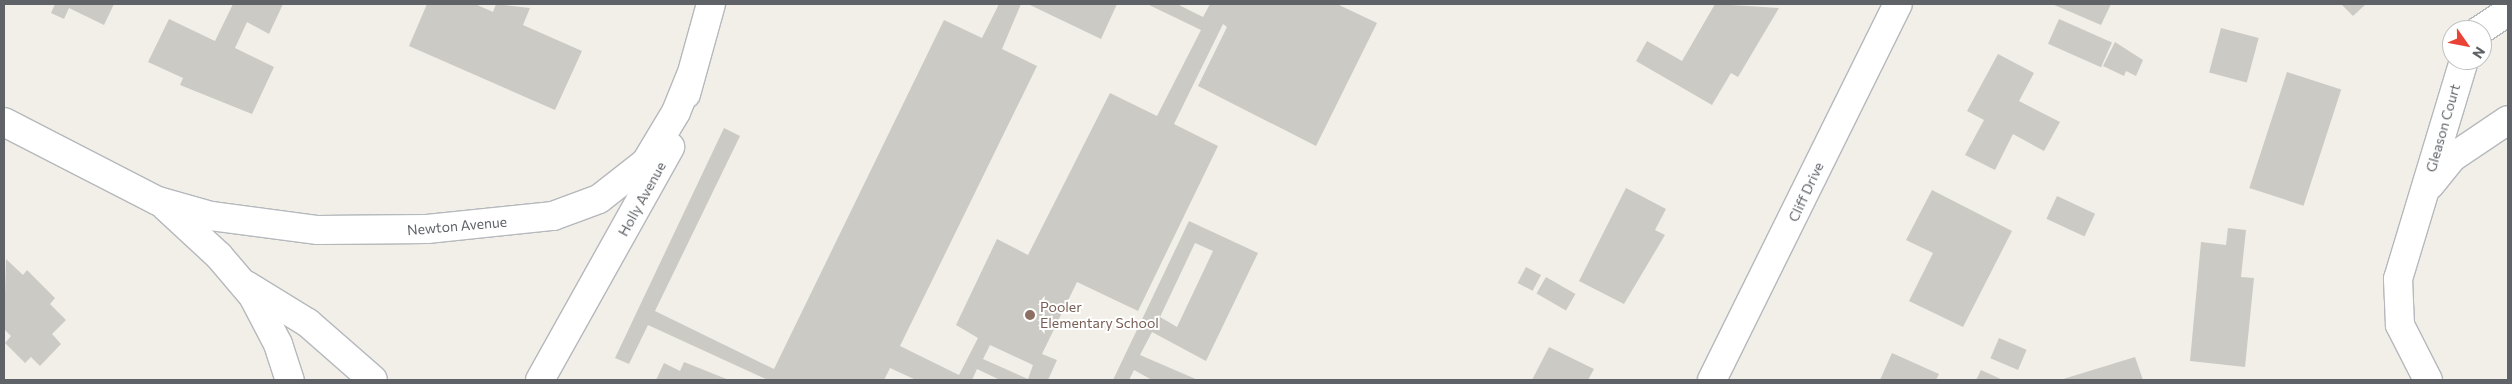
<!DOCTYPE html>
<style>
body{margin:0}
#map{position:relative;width:2512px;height:384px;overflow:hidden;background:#f1efe8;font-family:Commissioner,sans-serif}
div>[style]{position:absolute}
.building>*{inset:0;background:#cccac5;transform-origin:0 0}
.roads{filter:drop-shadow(1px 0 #b5b8bc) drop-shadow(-1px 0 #b5b8bc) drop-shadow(0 1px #b5b8bc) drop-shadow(0 -1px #b5b8bc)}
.minor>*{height:28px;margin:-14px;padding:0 14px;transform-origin:14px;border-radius:14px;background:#fff}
.dots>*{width:14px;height:14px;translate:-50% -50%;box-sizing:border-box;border:2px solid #fff;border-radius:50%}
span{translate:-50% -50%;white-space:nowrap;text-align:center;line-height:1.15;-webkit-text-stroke:4px #fff;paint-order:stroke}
.street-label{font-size:14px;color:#5f6368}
.education-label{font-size:14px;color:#785e54}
.left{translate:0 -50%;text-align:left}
.frame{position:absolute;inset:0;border:5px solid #5f6368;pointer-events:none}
.north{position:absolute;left:2442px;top:20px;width:50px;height:50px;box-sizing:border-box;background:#fff;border:1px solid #bfc1c3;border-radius:50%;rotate:123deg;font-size:14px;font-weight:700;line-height:20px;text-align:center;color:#5f6368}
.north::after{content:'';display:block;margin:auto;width:18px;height:22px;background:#ea4335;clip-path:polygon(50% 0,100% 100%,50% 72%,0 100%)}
</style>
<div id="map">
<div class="building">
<div style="clip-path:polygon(55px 4px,114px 4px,104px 25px,69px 8px,64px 19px,51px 13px)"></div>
<div style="clip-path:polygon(233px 4px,283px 4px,269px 34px,247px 22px,235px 48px,274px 67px,252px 114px,180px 85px,183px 78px,148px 62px,169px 19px,215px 41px)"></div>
<div style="clip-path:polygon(427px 4px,475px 4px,493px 12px,496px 4px,530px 8px,523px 25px,582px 51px,555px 110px,409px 46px)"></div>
<div style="clip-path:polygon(evenodd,999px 4px,1021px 4px,1002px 49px,1037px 66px,900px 346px,959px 375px,978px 338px,956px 325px,997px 239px,1028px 255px,1110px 93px,1157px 116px,1201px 30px,1147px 4px,1177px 4px,1203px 17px,1210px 4px,1337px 4px,1377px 23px,1316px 146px,1198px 86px,1227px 27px,1223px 24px,1174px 124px,1218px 146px,1138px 311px,1077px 282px,1042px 354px,1057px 360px,1048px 380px,1000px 380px,977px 369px,972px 380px,916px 380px,890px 368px,884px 380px,768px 380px,648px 325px,629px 364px,615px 358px,724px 128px,740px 136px,655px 311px,774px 369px,944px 20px,982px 38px,999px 4px,990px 345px,1033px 365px,1028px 379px,983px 359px,990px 345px)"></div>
<div style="clip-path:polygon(1028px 4px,1117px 4px,1101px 39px)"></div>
<div style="clip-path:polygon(1715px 4px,1779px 8px,1738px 77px,1731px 73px,1712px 105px,1636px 61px,1647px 41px,1682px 61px)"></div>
<div style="clip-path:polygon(2052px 4px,2111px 4px,2101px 25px)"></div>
<div style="clip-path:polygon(2341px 4px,2366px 4px,2353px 16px)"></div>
<div style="left:2059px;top:19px;width:58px;height:27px;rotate:24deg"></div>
<div style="left:2221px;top:28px;width:39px;height:46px;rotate:15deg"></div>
<div style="clip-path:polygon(2115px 42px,2143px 60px,2136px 76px,2126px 71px,2124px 76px,2103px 66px)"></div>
<div style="clip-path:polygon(1998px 54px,2034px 73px,2019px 101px,2060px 122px,2044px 151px,2013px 134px,1995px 170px,1965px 155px,1984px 120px,1967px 111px)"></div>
<div style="left:2287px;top:72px;width:57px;height:122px;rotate:18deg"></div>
<div style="clip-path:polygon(1626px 188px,1666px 209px,1655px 230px,1665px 235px,1624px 304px,1579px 281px)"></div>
<div style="clip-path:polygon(1932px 190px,2012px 231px,1963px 327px,1909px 301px,1933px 253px,1906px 240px)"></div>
<div style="left:2057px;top:196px;width:42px;height:25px;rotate:25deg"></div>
<div style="clip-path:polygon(evenodd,1189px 221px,1258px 253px,1206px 361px,1152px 332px,1140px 355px,1198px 380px,1152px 380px,1134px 370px,1129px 380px,1113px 380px,1189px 221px,1195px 243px,1213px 251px,1177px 327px,1160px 317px,1195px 243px)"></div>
<div style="clip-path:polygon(2228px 228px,2246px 230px,2241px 277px,2254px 278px,2245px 367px,2190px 361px,2201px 242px,2226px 245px)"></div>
<div style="clip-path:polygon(6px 259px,23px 275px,27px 270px,55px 298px,50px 304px,66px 320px,52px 334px,61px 344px,40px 366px,31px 357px,25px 363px,5px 343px,11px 336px,4px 329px)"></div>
<div style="left:1526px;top:267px;width:17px;height:18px;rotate:28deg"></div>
<div style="left:1546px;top:277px;width:34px;height:19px;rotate:30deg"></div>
<div style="left:1999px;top:338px;width:30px;height:22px;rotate:23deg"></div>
<div style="clip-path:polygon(1549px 347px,1594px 369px,1588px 380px,1532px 380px)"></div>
<div style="clip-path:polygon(1892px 353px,1939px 374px,1936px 380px,1880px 380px)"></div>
<div style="clip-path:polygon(2135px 357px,2143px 380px,2060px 380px)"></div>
<div style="clip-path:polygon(684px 362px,729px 380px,656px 380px,664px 363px,680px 371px)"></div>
<div style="clip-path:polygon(1981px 370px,2003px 380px,1976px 380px)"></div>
</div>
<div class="roads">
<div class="minor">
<div style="left:2480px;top:30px;width:33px;rotate:-33deg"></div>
<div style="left:686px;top:94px;width:93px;rotate:-74.5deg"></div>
<div style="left:4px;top:122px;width:173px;rotate:27.2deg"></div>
<div style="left:158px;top:201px;width:55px;rotate:15.8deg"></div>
<div style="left:211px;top:216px;width:108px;rotate:7.5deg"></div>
<div style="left:318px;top:230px;width:109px;rotate:-0.5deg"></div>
<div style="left:427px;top:229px;width:127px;rotate:-5.9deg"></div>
<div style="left:553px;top:216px;width:49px;rotate:-20.3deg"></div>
<div style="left:599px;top:199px;width:60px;rotate:-38.2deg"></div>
<div style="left:646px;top:162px;width:58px;rotate:-59deg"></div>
<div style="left:676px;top:112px;width:38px;rotate:-68deg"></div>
<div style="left:2430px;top:185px;width:36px;rotate:-51deg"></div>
<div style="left:2453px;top:157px;width:66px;rotate:-33.9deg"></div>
<div style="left:165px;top:206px;width:74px;rotate:42.8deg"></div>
<div style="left:219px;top:256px;width:52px;rotate:49.6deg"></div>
<div style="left:253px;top:296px;width:54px;rotate:62.5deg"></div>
<div style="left:278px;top:344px;width:38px;rotate:72deg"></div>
<div style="left:246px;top:285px;width:73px;rotate:31.5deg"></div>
<div style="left:308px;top:323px;width:86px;rotate:41.2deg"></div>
<div style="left:540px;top:380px;width:267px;rotate:-60.8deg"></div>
<div style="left:1712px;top:380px;width:419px;rotate:-63.7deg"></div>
<div style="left:2428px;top:380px;width:62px;rotate:-117deg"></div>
<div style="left:2400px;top:325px;width:46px;rotate:-92.5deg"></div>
<div style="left:2398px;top:279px;width:229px;rotate:-73.2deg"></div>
</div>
</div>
<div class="dots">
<div style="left:1030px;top:315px;background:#8d6e63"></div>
</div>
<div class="street-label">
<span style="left:2443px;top:128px;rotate:-74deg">Gleason Court</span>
<span style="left:1806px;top:192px;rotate:-65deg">Cliff Drive</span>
<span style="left:642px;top:199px;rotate:-61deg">Holly Avenue</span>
<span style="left:457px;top:226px;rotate:-5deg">Newton Avenue</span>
</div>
<div class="education-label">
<span class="left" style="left:1040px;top:315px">Pooler<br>Elementary School</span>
</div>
<div class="frame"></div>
<div class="north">N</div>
</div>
